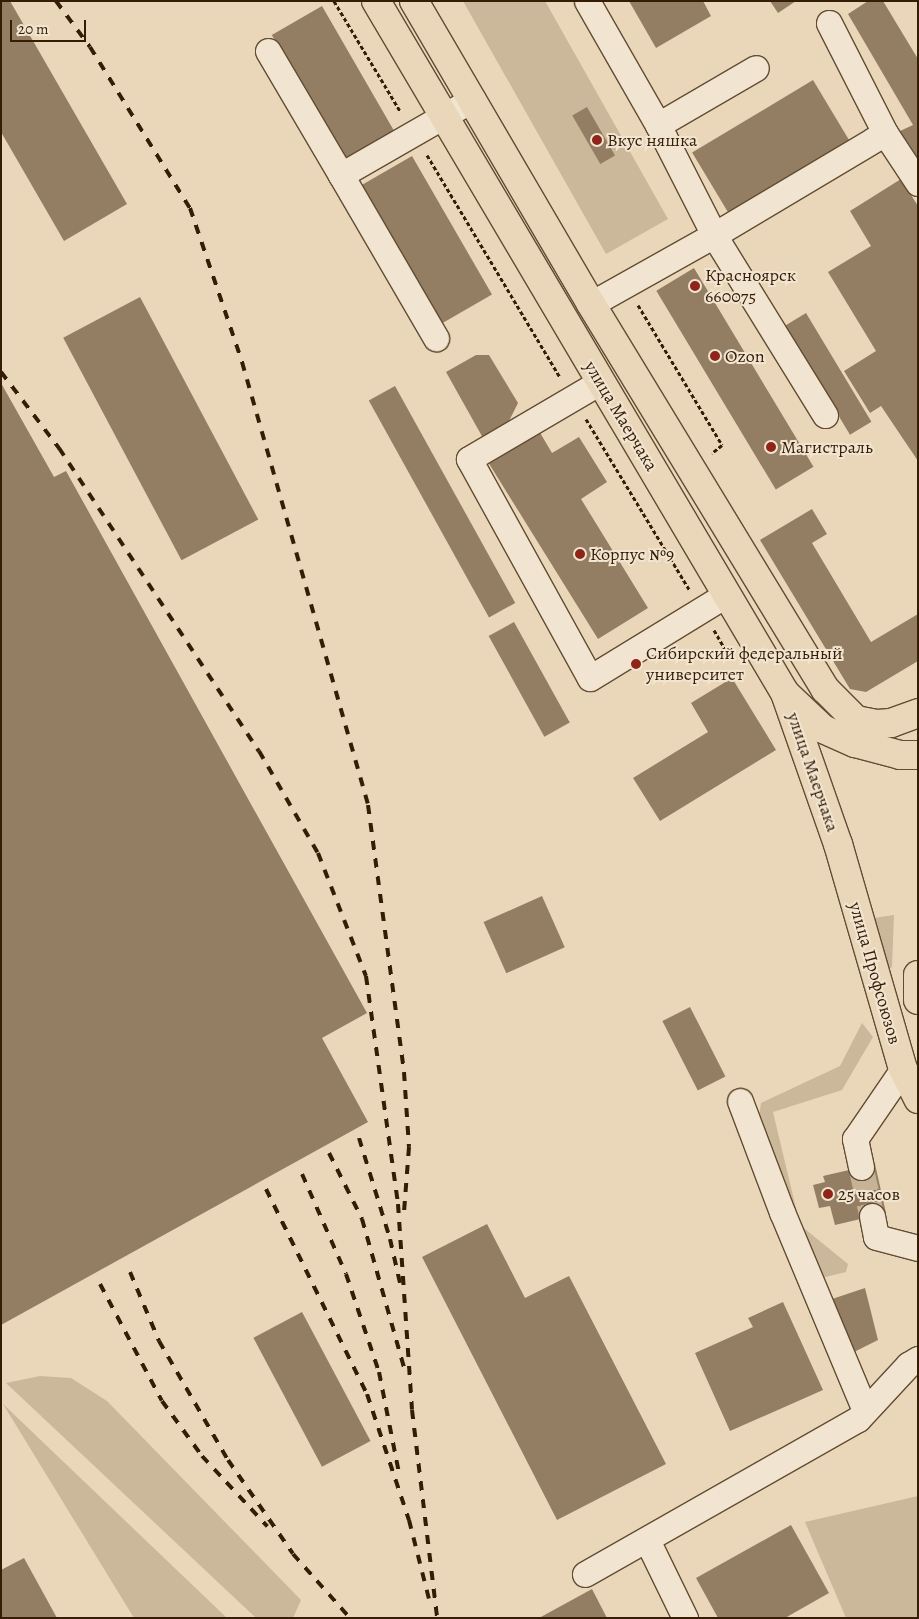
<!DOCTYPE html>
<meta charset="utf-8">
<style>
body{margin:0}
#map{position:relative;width:919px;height:1619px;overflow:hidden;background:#ead7b9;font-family:Alegreya,serif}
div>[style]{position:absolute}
.green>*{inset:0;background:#cbb79a}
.building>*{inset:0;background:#937e63;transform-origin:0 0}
.minor-tunnel>*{height:25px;margin-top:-12.5px;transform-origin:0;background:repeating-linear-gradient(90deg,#c6b295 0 25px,transparent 0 37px)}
.path>*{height:3px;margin-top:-1.5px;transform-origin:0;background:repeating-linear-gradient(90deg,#351d05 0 4px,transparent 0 6.5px)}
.roads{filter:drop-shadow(1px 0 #624c32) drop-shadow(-1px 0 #624c32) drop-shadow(0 1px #624c32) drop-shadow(0 -1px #624c32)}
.minor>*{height:25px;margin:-12.5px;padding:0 12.5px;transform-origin:12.5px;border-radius:12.5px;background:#f1e5d2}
.major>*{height:28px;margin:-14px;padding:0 14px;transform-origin:14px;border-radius:14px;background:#ead7b9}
.rail>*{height:4px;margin-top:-2px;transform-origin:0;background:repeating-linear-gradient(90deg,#351d05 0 9px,transparent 0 18px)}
.dots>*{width:14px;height:14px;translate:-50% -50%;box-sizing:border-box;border:2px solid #f1e5d2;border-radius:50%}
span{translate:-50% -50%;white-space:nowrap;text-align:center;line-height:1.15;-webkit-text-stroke:4px #f1e5d2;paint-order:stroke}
.poi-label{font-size:18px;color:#351d05}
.left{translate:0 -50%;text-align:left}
.street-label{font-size:18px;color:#351d05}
.frame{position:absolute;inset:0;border:2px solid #351d05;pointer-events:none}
.scale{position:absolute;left:10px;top:20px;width:76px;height:22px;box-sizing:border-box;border:2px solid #351d05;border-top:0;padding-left:6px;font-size:15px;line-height:18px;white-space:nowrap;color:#351d05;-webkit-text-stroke:4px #f1e5d2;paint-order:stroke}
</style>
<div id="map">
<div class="green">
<div style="clip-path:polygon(463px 1px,545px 1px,668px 219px,606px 254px)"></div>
<div style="clip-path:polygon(894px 915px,892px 967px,887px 970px,874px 918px)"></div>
<div style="clip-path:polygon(862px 1023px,873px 1037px,842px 1090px,773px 1112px,800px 1225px,848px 1264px,846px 1272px,821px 1278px,758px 1123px,761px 1103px,840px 1066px)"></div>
<div style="clip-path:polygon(40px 1376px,71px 1378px,107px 1401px,301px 1600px,293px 1618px,256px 1618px,6px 1383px)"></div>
<div style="clip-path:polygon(3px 1404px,227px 1618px,134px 1618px)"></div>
<div style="clip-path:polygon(918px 1496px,918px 1618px,846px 1618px,805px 1522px)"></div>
</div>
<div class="building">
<div style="clip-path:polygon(1px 1px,10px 1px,127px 204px,64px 241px,1px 132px)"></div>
<div style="clip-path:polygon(629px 1px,703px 1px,711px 16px,656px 48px)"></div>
<div style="clip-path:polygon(770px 1px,796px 1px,778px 13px)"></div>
<div style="clip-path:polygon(868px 1px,883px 1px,918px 59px,918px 158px,900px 131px,913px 125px,848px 14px)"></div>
<div style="left:322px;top:6px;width:144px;height:58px;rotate:60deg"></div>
<div style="left:813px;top:80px;width:72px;height:141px;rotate:59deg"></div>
<div style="left:587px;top:107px;width:56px;height:17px;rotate:60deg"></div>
<div style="left:412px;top:156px;width:160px;height:59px;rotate:60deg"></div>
<div style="clip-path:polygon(901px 179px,918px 206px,918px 461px,881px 406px,870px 413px,844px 371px,876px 351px,828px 272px,871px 246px,850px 211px)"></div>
<div style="left:694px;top:268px;width:232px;height:44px;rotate:59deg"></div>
<div style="left:140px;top:297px;width:252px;height:87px;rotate:62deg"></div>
<div style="left:806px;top:313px;width:127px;height:25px;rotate:59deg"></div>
<div style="clip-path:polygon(476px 355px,489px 355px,518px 403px,508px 423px,483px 438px,446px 372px)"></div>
<div style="clip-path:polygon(1px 383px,54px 477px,66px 471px,367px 1013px,322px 1038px,368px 1122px,1px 1325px)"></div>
<div style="left:395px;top:386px;width:248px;height:30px;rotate:61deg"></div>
<div style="clip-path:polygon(539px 431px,552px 453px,579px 437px,607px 482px,581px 499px,648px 608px,598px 639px,488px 462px)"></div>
<div style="clip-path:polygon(812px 509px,827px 534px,812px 543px,871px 642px,918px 614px,918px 661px,866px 692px,850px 689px,760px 540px)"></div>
<div style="left:514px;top:622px;width:115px;height:29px;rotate:61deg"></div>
<div style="clip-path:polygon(732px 678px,776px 750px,660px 821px,633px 778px,708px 732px,691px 703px)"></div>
<div style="left:542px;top:896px;width:56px;height:64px;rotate:66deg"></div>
<div style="left:690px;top:1007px;width:78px;height:31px;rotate:63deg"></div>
<div style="clip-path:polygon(875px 1164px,886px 1213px,835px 1225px,830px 1206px,819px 1208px,813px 1185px,825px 1182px,823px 1176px)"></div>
<div style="clip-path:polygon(487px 1224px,525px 1298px,569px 1276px,666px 1464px,557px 1520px,422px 1257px)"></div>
<div style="clip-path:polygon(865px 1288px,878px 1340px,854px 1352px,841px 1327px,832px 1299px)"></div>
<div style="clip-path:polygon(783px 1302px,823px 1390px,730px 1431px,695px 1353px,753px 1327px,748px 1318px)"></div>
<div style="left:302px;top:1312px;width:146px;height:55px;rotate:62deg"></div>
<div style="clip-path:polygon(791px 1525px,829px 1593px,785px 1618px,718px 1618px,696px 1578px)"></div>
<div style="clip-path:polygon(24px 1558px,57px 1618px,1px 1618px,1px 1570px)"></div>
<div style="clip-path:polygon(592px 1589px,607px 1618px,539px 1618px)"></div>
</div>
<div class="minor-tunnel">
<div style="left:861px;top:1167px;width:50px;rotate:77.3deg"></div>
</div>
<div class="path">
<div style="left:334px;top:1px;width:128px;rotate:59deg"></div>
<div style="left:427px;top:155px;width:259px;rotate:59.1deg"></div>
<div style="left:638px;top:305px;width:163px;rotate:59deg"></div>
<div style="left:722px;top:445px;width:13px;rotate:141deg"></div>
<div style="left:586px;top:419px;width:199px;rotate:58.8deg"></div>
<div style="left:714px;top:630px;width:34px;rotate:60deg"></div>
</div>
<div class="roads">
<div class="minor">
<div style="left:587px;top:1px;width:143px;rotate:60.2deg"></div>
<div style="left:658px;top:125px;width:123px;rotate:63deg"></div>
<div style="left:714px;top:235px;width:141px;rotate:150.7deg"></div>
<div style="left:829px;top:23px;width:123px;rotate:63deg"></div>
<div style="left:885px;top:133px;width:60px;rotate:56.6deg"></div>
<div style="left:268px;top:51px;width:144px;rotate:59.5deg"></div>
<div style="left:341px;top:175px;width:152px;rotate:-29.9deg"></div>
<div style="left:658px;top:125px;width:113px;rotate:-30.2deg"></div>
<div style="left:341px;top:175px;width:189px;rotate:59.8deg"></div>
<div style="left:600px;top:382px;width:152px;rotate:149.6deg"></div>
<div style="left:469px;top:459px;width:250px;rotate:61.1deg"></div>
<div style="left:590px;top:678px;width:161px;rotate:-31.5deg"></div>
<div style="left:825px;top:415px;width:211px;rotate:-121.7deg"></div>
<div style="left:714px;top:235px;width:199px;rotate:-30.8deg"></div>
<div style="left:740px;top:1101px;width:119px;rotate:69.3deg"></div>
<div style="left:782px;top:1212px;width:215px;rotate:67.3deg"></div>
<div style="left:861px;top:1167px;width:29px;rotate:-102deg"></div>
<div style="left:855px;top:1139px;width:85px;rotate:-55.6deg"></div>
<div style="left:872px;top:1216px;width:21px;rotate:79deg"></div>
<div style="left:876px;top:1237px;width:43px;rotate:14.7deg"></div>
<div style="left:647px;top:1540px;width:87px;rotate:64deg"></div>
<div style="left:585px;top:1574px;width:314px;rotate:-29.6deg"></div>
<div style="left:858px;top:1419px;width:74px;rotate:-47.2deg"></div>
<div style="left:908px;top:1365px;width:12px;rotate:-31deg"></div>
</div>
<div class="major">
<div style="left:376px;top:1px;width:804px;rotate:59.42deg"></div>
<div style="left:785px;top:693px;width:160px;rotate:70.7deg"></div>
<div style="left:838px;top:844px;width:234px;rotate:73.9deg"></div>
<div style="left:903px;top:1069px;width:34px;rotate:63deg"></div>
<div style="left:414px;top:1px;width:351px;rotate:59.7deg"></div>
<div style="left:591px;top:304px;width:451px;rotate:58.7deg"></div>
<div style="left:825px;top:689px;width:44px;rotate:45deg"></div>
<div style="left:856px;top:720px;width:21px;rotate:11deg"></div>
<div style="left:877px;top:724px;width:14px;rotate:-4deg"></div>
<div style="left:891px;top:723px;width:29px;rotate:-20deg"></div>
<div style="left:788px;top:696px;width:48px;rotate:43.3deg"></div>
<div style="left:823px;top:729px;width:35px;rotate:24deg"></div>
<div style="left:855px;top:743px;width:47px;rotate:14.9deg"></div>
<div style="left:900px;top:755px;width:18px"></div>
<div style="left:918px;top:975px;width:25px;rotate:90deg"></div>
</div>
</div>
<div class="rail">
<div style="left:56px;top:1px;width:57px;rotate:53.5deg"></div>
<div style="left:90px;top:47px;width:190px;rotate:58.2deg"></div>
<div style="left:190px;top:208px;width:163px;rotate:71.3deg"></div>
<div style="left:242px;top:362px;width:461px;rotate:74.1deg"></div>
<div style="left:368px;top:805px;width:269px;rotate:82.3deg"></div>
<div style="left:404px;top:1072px;width:75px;rotate:86.2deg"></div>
<div style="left:409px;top:1147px;width:65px;rotate:94.4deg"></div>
<div style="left:1px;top:372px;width:96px;rotate:52.7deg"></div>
<div style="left:59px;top:448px;width:363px;rotate:56.6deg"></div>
<div style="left:259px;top:751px;width:118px;rotate:60deg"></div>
<div style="left:318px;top:853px;width:132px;rotate:68.7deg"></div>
<div style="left:366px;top:976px;width:230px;rotate:82deg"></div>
<div style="left:398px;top:1204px;width:206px;rotate:86.1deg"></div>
<div style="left:412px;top:1410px;width:209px;rotate:83.1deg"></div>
<div style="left:359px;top:1138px;width:106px;rotate:72.9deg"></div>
<div style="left:390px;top:1239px;width:45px;rotate:77.2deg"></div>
<div style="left:329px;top:1153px;width:74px;rotate:63.4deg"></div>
<div style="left:362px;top:1219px;width:161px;rotate:74.2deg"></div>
<div style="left:302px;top:1174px;width:109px;rotate:66.3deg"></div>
<div style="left:346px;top:1274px;width:103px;rotate:71.4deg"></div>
<div style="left:379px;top:1372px;width:103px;rotate:78.8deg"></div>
<div style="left:266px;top:1189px;width:229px;rotate:63.8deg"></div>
<div style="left:367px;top:1394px;width:133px;rotate:71.6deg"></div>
<div style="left:409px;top:1520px;width:86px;rotate:75.8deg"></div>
<div style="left:130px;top:1272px;width:75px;rotate:67.2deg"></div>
<div style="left:159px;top:1341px;width:138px;rotate:59.9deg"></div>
<div style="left:228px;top:1460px;width:114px;rotate:55.3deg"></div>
<div style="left:293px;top:1554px;width:86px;rotate:48.3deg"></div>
<div style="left:100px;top:1284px;width:132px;rotate:62.1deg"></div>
<div style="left:162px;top:1401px;width:68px;rotate:54deg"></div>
<div style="left:202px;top:1456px;width:96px;rotate:47.1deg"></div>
</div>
<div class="dots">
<div style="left:597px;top:140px;background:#8f2418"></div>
<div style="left:695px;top:286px;background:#8f2418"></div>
<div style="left:715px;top:356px;background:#8f2418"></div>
<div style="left:771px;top:447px;background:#8f2418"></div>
<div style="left:580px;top:554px;background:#8f2418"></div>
<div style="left:636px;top:664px;background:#8f2418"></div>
<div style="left:828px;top:1194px;background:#8f2418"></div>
</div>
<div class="poi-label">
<span class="left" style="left:607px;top:140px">Вкус няшка</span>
<span class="left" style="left:705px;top:286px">Красноярск<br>660075</span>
<span class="left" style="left:725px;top:356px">Ozon</span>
<span class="left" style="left:781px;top:447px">Магистраль</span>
<span class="left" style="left:590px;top:554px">Корпус №9</span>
<span class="left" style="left:646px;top:664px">Сибирский федеральный<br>университет</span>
<span class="left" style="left:838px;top:1194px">25 часов</span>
</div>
<div class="street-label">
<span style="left:621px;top:416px;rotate:59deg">улица Маерчака</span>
<span style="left:813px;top:772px;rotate:71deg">улица Маерчака</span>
<span style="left:875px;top:973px;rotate:74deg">улица Профсоюзов</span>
</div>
<div class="frame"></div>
<div class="scale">20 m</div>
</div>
